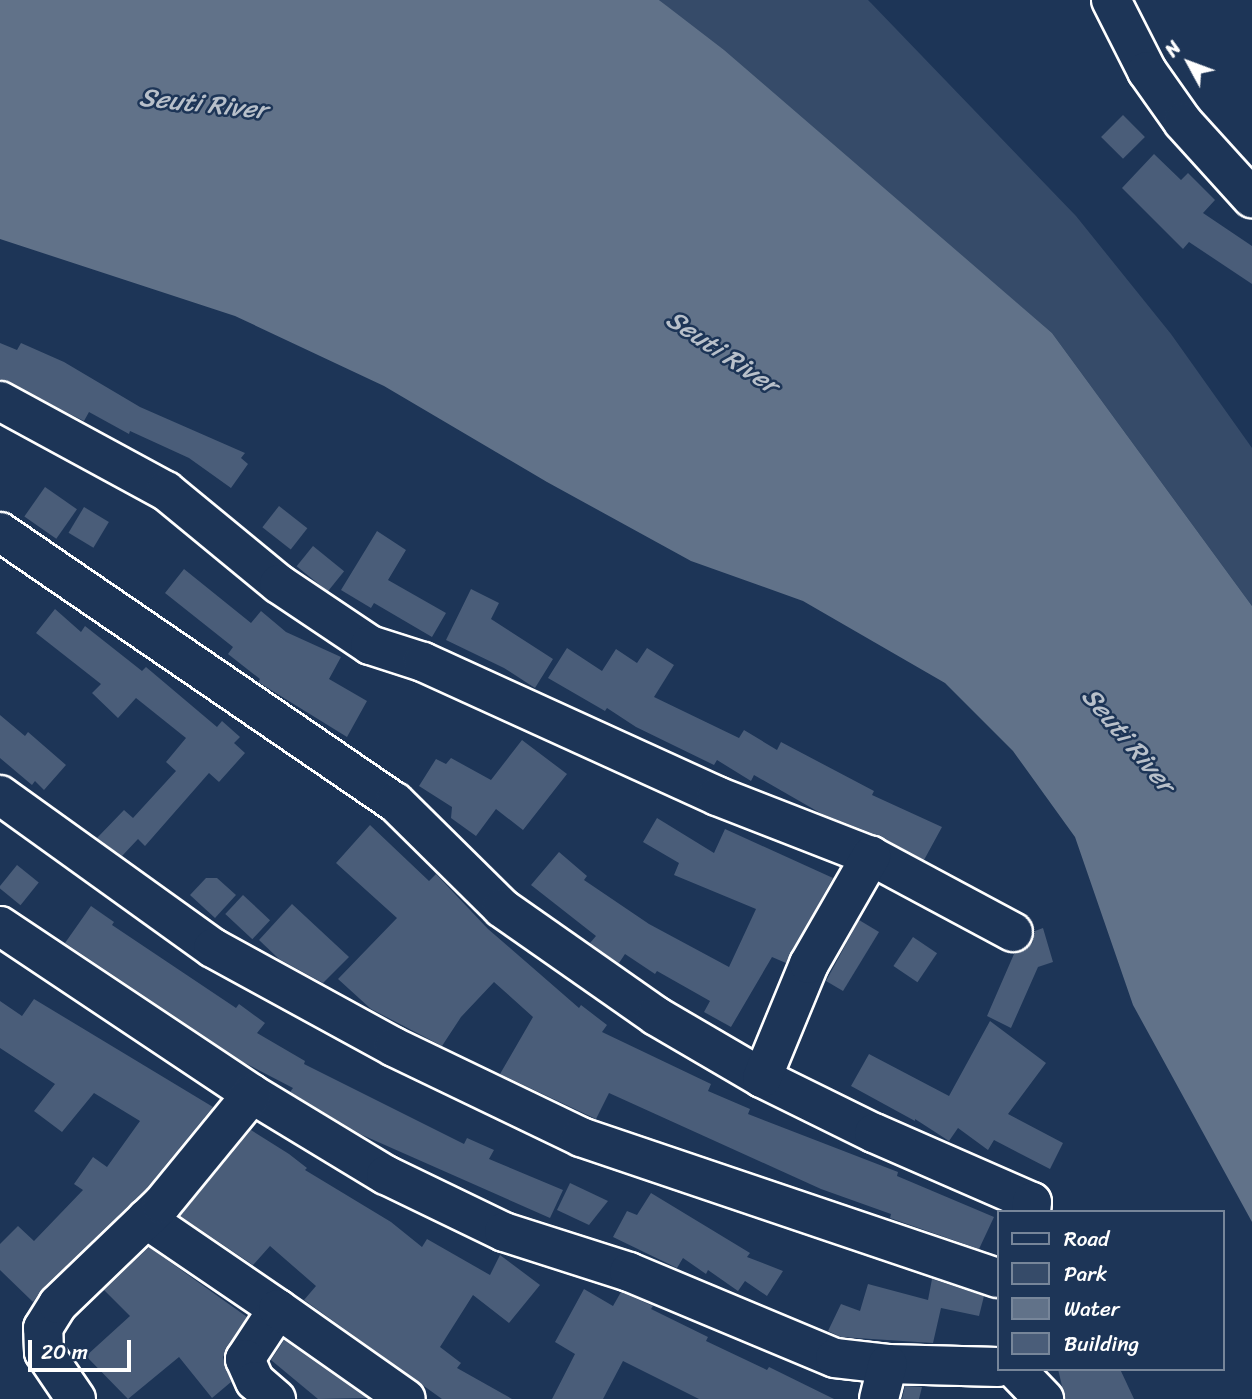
<!DOCTYPE html>
<style>
body{margin:0}
#map{position:relative;width:1252px;height:1399px;overflow:hidden;background:#1d3557;font-family:Sriracha,sans-serif}
div>[style]{position:absolute}
.green>*{inset:0;background:#364b69}
.water>*{inset:0;background:#617289}
.building>*{inset:0;background:#4a5d79;transform-origin:0 0}
.roads{filter:drop-shadow(2px 0 #fff) drop-shadow(-2px 0 #fff) drop-shadow(0 2px #fff) drop-shadow(0 -2px #fff)}
.minor>*{height:38px;margin:-19px;padding:0 19px;transform-origin:19px;border-radius:19px;background:#1d3557}
span{translate:-50% -50%;white-space:nowrap;text-align:center;line-height:1.15;-webkit-text-stroke:5px #1d3557;paint-order:stroke}
.water-label{font-size:26px;color:#b8c0ca;font-style:italic}
.legend{position:absolute;left:997px;top:1210px;width:228px;height:161px;box-sizing:border-box;background:#1d3557;border:2px solid #77869a;margin:0;padding:9px 12px;list-style:none;font-size:21px;color:#fff}
.legend li{display:flex;align-items:center;gap:14px;height:35px}
.legend b{width:35px;border:2px solid #77869a}
.north{position:absolute;left:1154px;top:28px;width:70px;height:70px;-webkit-text-stroke:5px #1d3557;paint-order:stroke;rotate:311deg;font-size:19px;font-weight:700;line-height:28px;text-align:center;color:#fff}
.north::after{content:'';display:block;margin:auto;width:24px;height:32px;background:#fff;clip-path:polygon(50% 0,100% 100%,50% 72%,0 100%)}
.scale{position:absolute;left:28px;top:1340px;width:103px;height:32px;box-sizing:border-box;border:4px solid #fff;border-top:0;padding-left:9px;font-size:21px;line-height:24px;white-space:nowrap;color:#fff;-webkit-text-stroke:5px #1d3557;paint-order:stroke}
</style>
<div id="map">
<div class="green">
<div style="clip-path:polygon(659px 0,868px 0,871px 3px,1076px 216px,1171px 334px,1252px 448px,1252px 606px,1052px 333px)"></div>
</div>
<div class="water">
<div style="clip-path:polygon(0 0,659px 0,724px 50px,1052px 333px,1252px 606px,1252px 1222px,1133px 1005px,1075px 837px,1013px 751px,945px 683px,803px 601px,691px 561px,547px 482px,384px 386px,235px 316px,0 239px)"></div>
</div>
<div class="building">
<div style="left:1123px;top:115px;width:31px;height:31px;rotate:45deg"></div>
<div style="clip-path:polygon(1154px 154px,1181px 180px,1188px 173px,1215px 200px,1203px 213px,1252px 246px,1252px 284px,1189px 242px,1183px 249px,1122px 188px)"></div>
<div style="clip-path:polygon(0 343px,17px 350px,21px 343px,64px 362px,140px 407px,245px 453px,241px 458px,248px 464px,231px 488px,189px 458px,130px 431px,129px 434px,89px 412px,84px 421px,0 379px)"></div>
<div style="left:45px;top:487px;width:39px;height:36px;rotate:35deg"></div>
<div style="left:279px;top:506px;width:36px;height:27px;rotate:38deg"></div>
<div style="left:84px;top:507px;width:29px;height:30px;rotate:31deg"></div>
<div style="clip-path:polygon(377px 531px,406px 550px,388px 580px,446px 613px,432px 637px,374px 603px,371px 608px,341px 590px)"></div>
<div style="left:313px;top:546px;width:40px;height:26px;rotate:39deg"></div>
<div style="clip-path:polygon(184px 569px,251px 623px,261px 611px,286px 632px,341px 657px,329px 679px,367px 701px,347px 737px,258px 682px,260px 679px,228px 654px,233px 647px,165px 593px)"></div>
<div style="clip-path:polygon(471px 589px,499px 603px,491px 619px,553px 659px,535px 688px,504px 668px,446px 640px)"></div>
<div style="clip-path:polygon(55px 609px,81px 632px,85px 626px,142px 671px,146px 667px,217px 727px,222px 721px,240px 737px,234px 743px,245px 753px,219px 782px,209px 773px,145px 846px,138px 839px,122px 856px,97px 838px,124px 810px,133px 818px,176px 771px,166px 762px,186px 738px,136px 698px,118px 718px,92px 693px,101px 684px,36px 633px)"></div>
<div style="clip-path:polygon(567px 648px,602px 671px,616px 649px,637px 663px,647px 648px,674px 665px,654px 697px,739px 738px,744px 730px,777px 750px,781px 742px,874px 791px,872px 795px,942px 827px,924px 860px,879px 836px,822px 814px,754px 775px,751px 781px,717px 760px,714px 765px,636px 727px,607px 708px,605px 711px,548px 678px)"></div>
<div style="clip-path:polygon(0 715px,25px 736px,28px 732px,66px 765px,44px 790px,35px 781px,32px 785px,0 758px)"></div>
<div style="clip-path:polygon(522px 740px,567px 774px,523px 830px,496px 809px,476px 836px,451px 818px,452px 807px,419px 786px,436px 759px,446px 764px,451px 758px,491px 780px)"></div>
<div style="clip-path:polygon(657px 818px,714px 853px,725px 829px,833px 878px,786px 963px,772px 957px,731px 1027px,704px 1012px,710px 1001px,657px 971px,655px 974px,625px 954px,619px 963px,614px 960px,590px 943px,596px 936px,531px 885px,559px 852px,587px 876px,584px 880px,649px 924px,729px 967px,756px 909px,674px 875px,679px 863px,643px 842px)"></div>
<div style="clip-path:polygon(370px 825px,429px 881px,436px 874px,488px 929px,579px 1008px,581px 1005px,607px 1025px,602px 1032px,711px 1084px,708px 1091px,750px 1109px,748px 1114px,898px 1172px,897px 1176px,994px 1217px,979px 1249px,890px 1218px,891px 1214px,821px 1189px,609px 1093px,596px 1119px,500px 1074px,533px 1017px,494px 982px,461px 1017px,442px 1046px,371px 1009px,338px 979px,397px 918px,336px 863px)"></div>
<div style="left:17px;top:865px;width:28px;height:29px;rotate:39deg"></div>
<div style="clip-path:polygon(206px 878px,217px 878px,236px 895px,215px 918px,190px 895px)"></div>
<div style="left:243px;top:895px;width:37px;height:26px;rotate:43deg"></div>
<div style="clip-path:polygon(292px 904px,349px 957px,323px 983px,279px 959px,259px 940px)"></div>
<div style="clip-path:polygon(91px 906px,114px 922px,112px 925px,236px 1008px,239px 1004px,265px 1023px,257px 1033px,305px 1061px,304px 1064px,464px 1144px,467px 1138px,494px 1150px,489px 1159px,563px 1190px,550px 1218px,360px 1134px,290px 1092px,293px 1088px,243px 1062px,65px 943px)"></div>
<div style="clip-path:polygon(859px 920px,879px 932px,843px 991px,826px 981px)"></div>
<div style="clip-path:polygon(1043px 928px,1053px 962px,1038px 967px,1011px 1028px,987px 1016px,1014px 954px,1025px 950px,1033px 942px,1035px 931px)"></div>
<div style="left:913px;top:937px;width:29px;height:35px;rotate:34deg"></div>
<div style="clip-path:polygon(34px 999px,213px 1107px,146px 1189px,43px 1288px,33px 1302px,0 1270px,0 1244px,18px 1226px,34px 1241px,83px 1190px,74px 1184px,93px 1157px,107px 1167px,140px 1121px,94px 1093px,62px 1132px,34px 1111px,55px 1084px,0 1048px,0 1001px,22px 1016px)"></div>
<div style="clip-path:polygon(990px 1021px,1046px 1063px,1008px 1114px,1063px 1143px,1050px 1169px,994px 1140px,988px 1150px,958px 1128px,949px 1141px,915px 1119px,915px 1121px,851px 1086px,869px 1054px,949px 1096px)"></div>
<div style="clip-path:polygon(251px 1130px,289px 1154px,307px 1168px,305px 1170px,391px 1222px,422px 1247px,427px 1239px,490px 1275px,500px 1255px,540px 1285px,509px 1323px,473px 1295px,440px 1347px,461px 1363px,457px 1368px,512px 1399px,442px 1399px,304px 1300px,316px 1286px,270px 1246px,253px 1265px,180px 1216px)"></div>
<div style="clip-path:polygon(570px 1183px,608px 1201px,589px 1225px,557px 1210px)"></div>
<div style="clip-path:polygon(651px 1193px,750px 1253px,747px 1257px,783px 1271px,767px 1296px,745px 1281px,738px 1291px,708px 1270px,706px 1274px,683px 1258px,677px 1268px,613px 1237px,627px 1211px,637px 1215px)"></div>
<div style="clip-path:polygon(149px 1247px,247px 1317px,223px 1357px,231px 1382px,212px 1398px,179px 1357px,128px 1399px,86px 1356px,130px 1316px,104px 1290px)"></div>
<div style="clip-path:polygon(932px 1279px,984px 1296px,979px 1316px,941px 1308px,933px 1343px,841px 1337px,828px 1331px,841px 1304px,860px 1311px,868px 1284px,928px 1300px)"></div>
<div style="clip-path:polygon(584px 1289px,613px 1306px,621px 1292px,653px 1306px,651px 1309px,708px 1337px,706px 1341px,767px 1370px,769px 1367px,834px 1399px,699px 1399px,623px 1361px,603px 1399px,552px 1399px,575px 1354px,555px 1342px)"></div>
<div style="clip-path:polygon(284px 1340px,367px 1398px,318px 1399px,271px 1360px)"></div>
<div style="clip-path:polygon(1058px 1369px,1120px 1369px,1134px 1399px,1065px 1399px)"></div>
<div style="clip-path:polygon(905px 1386px,922px 1387px,919px 1399px,902px 1399px)"></div>
</div>
<div class="roads">
<div class="minor">
<div style="left:1111px;top:0;width:80px;rotate:63.1deg"></div>
<div style="left:1147px;top:71px;width:62px;rotate:54.8deg"></div>
<div style="left:1183px;top:122px;width:103px;rotate:47.8deg"></div>
<div style="left:0;top:401px;width:189px;rotate:28.5deg"></div>
<div style="left:166px;top:491px;width:146px;rotate:39.5deg"></div>
<div style="left:279px;top:584px;width:110px;rotate:33.8deg"></div>
<div style="left:370px;top:645px;width:56px;rotate:17.8deg"></div>
<div style="left:423px;top:662px;width:323px;rotate:24.5deg"></div>
<div style="left:717px;top:796px;width:165px;rotate:21.3deg"></div>
<div style="left:871px;top:856px;width:161px;rotate:28.2deg"></div>
<div style="left:0;top:532px;width:478px;rotate:34.4deg"></div>
<div style="left:395px;top:802px;width:151px;rotate:44.7deg"></div>
<div style="left:502px;top:908px;width:188px;rotate:35deg"></div>
<div style="left:656px;top:1016px;width:123px;rotate:30.3deg"></div>
<div style="left:762px;top:1078px;width:125px;rotate:26.2deg"></div>
<div style="left:874px;top:1133px;width:172px;rotate:23.6deg"></div>
<div style="left:1032px;top:1202px;width:10px;rotate:96deg"></div>
<div style="left:0;top:795px;width:262px;rotate:35.7deg"></div>
<div style="left:213px;top:948px;width:206px;rotate:28.7deg"></div>
<div style="left:394px;top:1047px;width:208px;rotate:25.7deg"></div>
<div style="left:581px;top:1137px;width:440px;rotate:18.7deg"></div>
<div style="left:0;top:926px;width:303px;rotate:33.7deg"></div>
<div style="left:252px;top:1094px;width:157px;rotate:31.2deg"></div>
<div style="left:386px;top:1175px;width:131px;rotate:25.8deg"></div>
<div style="left:504px;top:1232px;width:131px;rotate:17.7deg"></div>
<div style="left:629px;top:1272px;width:223px;rotate:22.7deg"></div>
<div style="left:835px;top:1358px;width:53px;rotate:6.5deg"></div>
<div style="left:888px;top:1364px;width:110px;rotate:1.6deg"></div>
<div style="left:762px;top:1078px;width:123px;rotate:-67.6deg"></div>
<div style="left:809px;top:964px;width:125px;rotate:-60.1deg"></div>
<div style="left:146px;top:1219px;width:160px;rotate:34.3deg"></div>
<div style="left:278px;top:1309px;width:60px;rotate:123.4deg"></div>
<div style="left:245px;top:1359px;width:24px;rotate:66deg"></div>
<div style="left:255px;top:1381px;width:28px;rotate:41deg"></div>
<div style="left:278px;top:1309px;width:156px;rotate:35.1deg"></div>
<div style="left:1015px;top:1369px;width:42px;rotate:46deg"></div>
<div style="left:76px;top:1399px;width:57px;rotate:-124.2deg"></div>
<div style="left:44px;top:1352px;width:24px;rotate:-92deg"></div>
<div style="left:43px;top:1328px;width:28px;rotate:-58deg"></div>
<div style="left:58px;top:1304px;width:144px;rotate:-43.9deg"></div>
<div style="left:162px;top:1204px;width:142px;rotate:-50.7deg"></div>
<div style="left:879px;top:1399px;width:36px;rotate:-76deg"></div>
</div>
</div>
<div class="water-label">
<span style="left:203px;top:104px;rotate:6deg">Seuti River</span>
<span style="left:722px;top:352px;rotate:34deg">Seuti River</span>
<span style="left:1128px;top:740px;rotate:50deg">Seuti River</span>
</div>
<ul class="legend">
<li><b style="height:9px;background:#1d3557"></b>Road</li>
<li><b style="height:19px;background:#364b69"></b>Park</li>
<li><b style="height:19px;background:#617289"></b>Water</li>
<li><b style="height:19px;background:#4a5d79"></b>Building</li>
</ul>
<div class="north">N</div>
<div class="scale">20 m</div>
</div>
